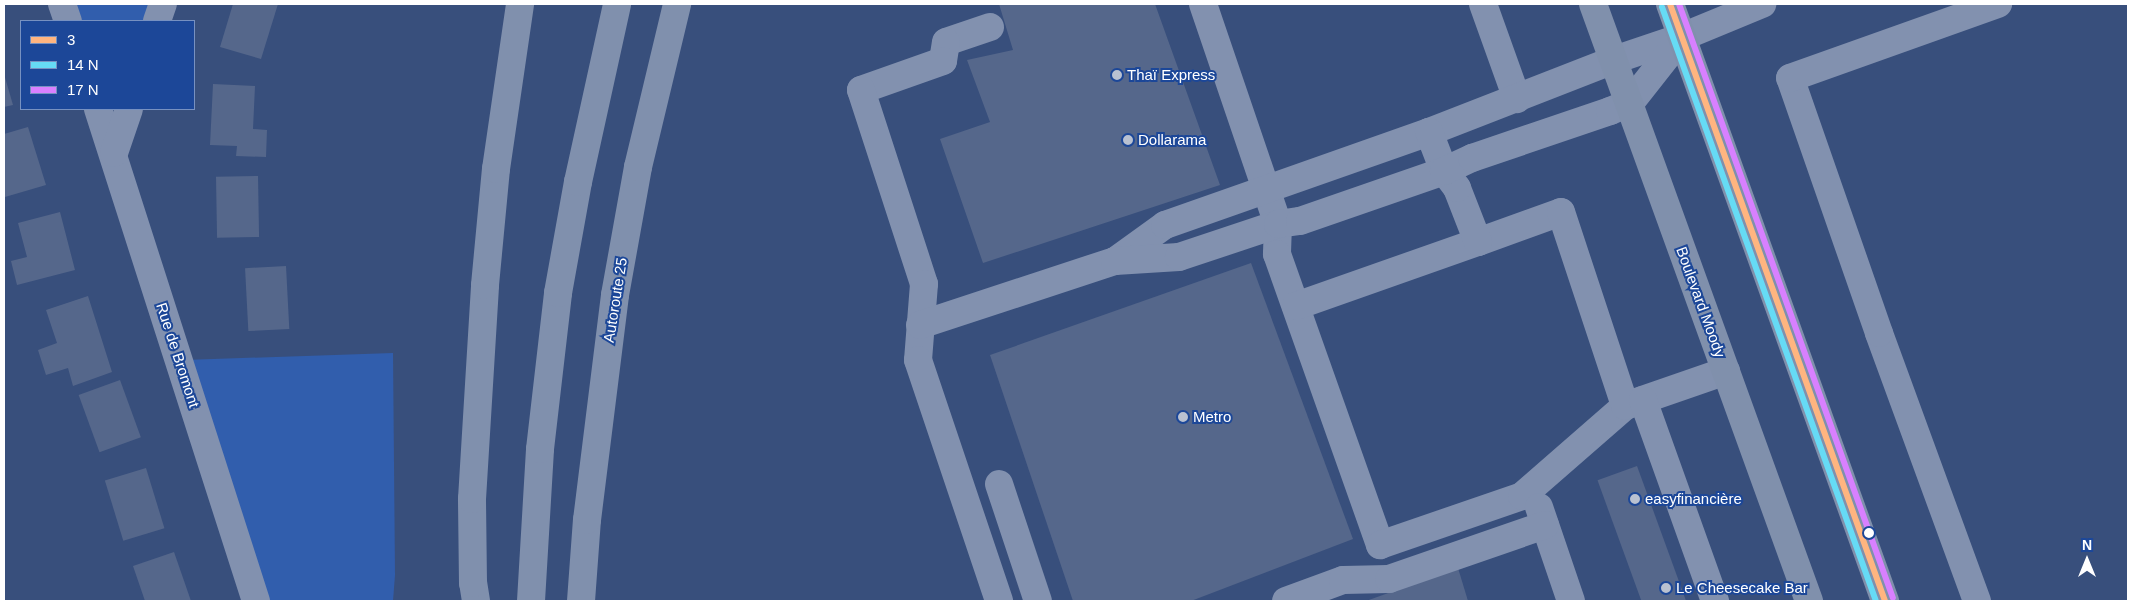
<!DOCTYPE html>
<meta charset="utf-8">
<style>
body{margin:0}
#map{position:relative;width:2132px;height:605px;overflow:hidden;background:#384f7c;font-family:Arial,sans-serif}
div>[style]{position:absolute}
.green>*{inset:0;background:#315ead;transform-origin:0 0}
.building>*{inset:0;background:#55678b;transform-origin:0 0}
.minor>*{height:28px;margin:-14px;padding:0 14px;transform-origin:14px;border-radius:14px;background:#8291af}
.major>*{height:28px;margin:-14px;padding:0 14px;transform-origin:14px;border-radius:14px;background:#8090ac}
.highway>*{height:28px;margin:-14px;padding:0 14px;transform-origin:14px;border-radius:14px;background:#8090ad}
.bus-1>*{height:6px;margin:-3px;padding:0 3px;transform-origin:3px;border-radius:3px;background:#ffb580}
.bus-2>*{height:6px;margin:-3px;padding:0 3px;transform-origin:3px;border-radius:3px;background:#66dbf5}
.bus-3>*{height:6px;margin:-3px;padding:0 3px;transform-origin:3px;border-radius:3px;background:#d880ff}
.dots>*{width:14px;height:14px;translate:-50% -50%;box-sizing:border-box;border:2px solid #1c4798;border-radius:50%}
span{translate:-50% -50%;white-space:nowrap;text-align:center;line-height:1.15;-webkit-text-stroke:4px #1c4798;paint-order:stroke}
.poi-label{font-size:15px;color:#fff}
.left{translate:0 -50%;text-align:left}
.street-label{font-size:15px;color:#fff}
.frame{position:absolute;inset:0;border:5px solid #fff;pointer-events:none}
.legend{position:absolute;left:20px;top:20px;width:175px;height:90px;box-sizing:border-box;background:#1c4798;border:1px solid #7791c1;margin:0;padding:6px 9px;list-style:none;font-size:15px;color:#fff}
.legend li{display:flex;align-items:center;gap:10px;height:25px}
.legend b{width:25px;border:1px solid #7791c1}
.north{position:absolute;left:2062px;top:535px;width:50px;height:50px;-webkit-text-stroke:4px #1c4798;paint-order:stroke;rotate:0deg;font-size:14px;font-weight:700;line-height:20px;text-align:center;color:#fff}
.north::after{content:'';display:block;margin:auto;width:18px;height:22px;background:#fff;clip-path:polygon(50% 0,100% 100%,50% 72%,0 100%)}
</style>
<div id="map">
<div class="green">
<div style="left:62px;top:4px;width:101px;height:18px"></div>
<div style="clip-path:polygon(393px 353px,395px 575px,393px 601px,266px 601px,184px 360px)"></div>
</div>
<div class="building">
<div style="clip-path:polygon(233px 4px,278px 4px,261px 59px,220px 47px)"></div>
<div style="clip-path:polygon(999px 4px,1155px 4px,1220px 185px,983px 263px,940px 139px,990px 122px,967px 60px,1013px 50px)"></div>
<div style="clip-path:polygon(4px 74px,13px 105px,4px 107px)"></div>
<div style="clip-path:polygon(213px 84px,255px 86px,253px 129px,267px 130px,266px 157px,236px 156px,237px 146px,210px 145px)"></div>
<div style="clip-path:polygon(28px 127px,46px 185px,5px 197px,4px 134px)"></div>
<div style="left:258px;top:176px;width:61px;height:42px;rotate:89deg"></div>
<div style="clip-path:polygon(60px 212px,75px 270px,17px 285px,11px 261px,27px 257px,18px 223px)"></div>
<div style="clip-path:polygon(1251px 263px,1353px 539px,1191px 601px,1073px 601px,990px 355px)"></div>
<div style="left:286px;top:266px;width:63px;height:41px;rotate:87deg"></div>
<div style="clip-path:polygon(88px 296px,112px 372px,73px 386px,68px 368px,46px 375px,38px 350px,57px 343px,46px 310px)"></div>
<div style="left:120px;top:380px;width:61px;height:44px;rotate:70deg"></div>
<div style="left:1637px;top:466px;width:143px;height:42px;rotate:70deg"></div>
<div style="left:146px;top:468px;width:63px;height:43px;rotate:73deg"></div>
<div style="clip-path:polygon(174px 552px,191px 601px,145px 601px,133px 566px)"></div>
<div style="clip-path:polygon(1458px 568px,1468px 601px,1366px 601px)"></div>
</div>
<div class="minor">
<div style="left:62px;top:4px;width:18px;rotate:71deg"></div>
<div style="left:1203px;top:4px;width:232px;rotate:71.2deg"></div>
<div style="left:1278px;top:224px;width:30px;rotate:92deg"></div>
<div style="left:1277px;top:254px;width:309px;rotate:70.5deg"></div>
<div style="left:1380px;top:545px;width:150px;rotate:-19deg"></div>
<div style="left:1522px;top:496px;width:137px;rotate:-41.1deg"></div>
<div style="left:1625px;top:406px;width:107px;rotate:-19.1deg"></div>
<div style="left:1483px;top:4px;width:101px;rotate:70.3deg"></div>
<div style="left:157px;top:21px;width:18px;rotate:-71deg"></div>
<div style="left:990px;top:27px;width:46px;rotate:161.2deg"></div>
<div style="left:946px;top:42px;width:19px;rotate:99deg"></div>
<div style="left:943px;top:61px;width:87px;rotate:160.5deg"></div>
<div style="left:861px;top:90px;width:204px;rotate:72deg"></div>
<div style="left:924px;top:284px;width:76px;rotate:94.5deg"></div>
<div style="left:918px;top:360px;width:254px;rotate:71.4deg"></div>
<div style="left:98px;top:109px;width:517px;rotate:72.2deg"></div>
<div style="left:114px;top:153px;width:46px;rotate:-71.2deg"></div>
<div style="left:1478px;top:242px;width:88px;rotate:-19.9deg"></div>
<div style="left:1561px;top:212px;width:204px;rotate:71.7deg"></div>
<div style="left:1115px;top:261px;width:62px;rotate:-35.8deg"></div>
<div style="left:1165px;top:225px;width:280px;rotate:-19.4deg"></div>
<div style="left:1429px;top:132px;width:199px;rotate:-21.3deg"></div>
<div style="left:1614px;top:60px;width:72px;rotate:-18.7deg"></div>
<div style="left:1682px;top:37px;width:87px;rotate:-22.4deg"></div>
<div style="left:1296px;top:306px;width:193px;rotate:-19.4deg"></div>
<div style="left:1478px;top:242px;width:58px;rotate:-111.3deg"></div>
<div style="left:1457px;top:188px;width:21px;rotate:-127deg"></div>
<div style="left:1444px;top:171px;width:42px;rotate:-111deg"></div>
<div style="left:920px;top:325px;width:205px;rotate:-18.2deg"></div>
<div style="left:1115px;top:261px;width:64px;rotate:-3.6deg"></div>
<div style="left:1179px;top:257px;width:104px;rotate:-18.4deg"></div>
<div style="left:1278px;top:224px;width:22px;rotate:-8deg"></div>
<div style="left:1300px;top:221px;width:152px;rotate:-19.1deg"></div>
<div style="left:1444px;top:171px;width:31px;rotate:-25deg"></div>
<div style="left:1472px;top:158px;width:146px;rotate:-18.8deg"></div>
<div style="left:1610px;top:111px;width:22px;rotate:-22deg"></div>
<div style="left:1630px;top:103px;width:84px;rotate:-51.8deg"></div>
<div style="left:1643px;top:400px;width:214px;rotate:70.3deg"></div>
<div style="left:999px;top:484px;width:123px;rotate:71.6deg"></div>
<div style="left:1539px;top:507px;width:99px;rotate:71.2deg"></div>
<div style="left:1286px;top:601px;width:61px;rotate:-20.2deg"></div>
<div style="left:1343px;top:580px;width:46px;rotate:-1.2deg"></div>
<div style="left:1389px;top:579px;width:165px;rotate:-19.1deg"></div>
<div style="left:1977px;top:601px;width:285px;rotate:-110.1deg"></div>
<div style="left:1879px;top:333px;width:270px;rotate:-109.2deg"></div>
<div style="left:1790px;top:78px;width:221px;rotate:-19.6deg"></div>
</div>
<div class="major">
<div style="left:1593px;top:4px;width:635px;rotate:70.11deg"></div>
<div style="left:1670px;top:4px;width:635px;rotate:70.19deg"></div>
</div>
<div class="highway">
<div style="left:476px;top:601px;width:18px;rotate:-99deg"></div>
<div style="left:473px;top:583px;width:84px;rotate:-90.7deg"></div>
<div style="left:472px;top:499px;width:214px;rotate:-86.5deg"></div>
<div style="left:485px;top:285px;width:117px;rotate:-84.6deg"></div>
<div style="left:496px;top:169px;width:167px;rotate:-81.7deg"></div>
<div style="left:531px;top:601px;width:152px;rotate:-86.6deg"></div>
<div style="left:540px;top:449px;width:157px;rotate:-83.4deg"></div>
<div style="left:558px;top:293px;width:113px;rotate:-79.8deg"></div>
<div style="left:578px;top:182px;width:182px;rotate:-77.6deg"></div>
<div style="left:581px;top:601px;width:81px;rotate:-85.8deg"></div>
<div style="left:587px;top:520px;width:227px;rotate:-82.9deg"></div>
<div style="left:615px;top:295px;width:130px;rotate:-79.8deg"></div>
<div style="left:638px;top:167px;width:168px;rotate:-76.5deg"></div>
</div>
<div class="bus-1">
<div style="left:1670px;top:4px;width:635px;rotate:70.19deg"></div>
</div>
<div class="bus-2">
<div style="left:1662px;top:7px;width:631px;rotate:70.19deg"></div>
</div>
<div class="bus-3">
<div style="left:1679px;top:4px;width:631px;rotate:70.19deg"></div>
</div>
<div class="dots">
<div style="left:1117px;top:75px;background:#b9c1d1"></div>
<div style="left:1128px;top:140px;background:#b9c1d1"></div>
<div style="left:1183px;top:417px;background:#b9c1d1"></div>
<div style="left:1635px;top:499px;background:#b9c1d1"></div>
<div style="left:1869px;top:533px;background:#fff"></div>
<div style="left:1666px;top:588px;background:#b9c1d1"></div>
</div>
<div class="poi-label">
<span class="left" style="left:1127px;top:75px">Thaï Express</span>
<span class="left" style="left:1138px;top:140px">Dollarama</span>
<span class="left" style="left:1193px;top:417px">Metro</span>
<span class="left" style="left:1645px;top:499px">easyfinancière</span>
<span class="left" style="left:1676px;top:588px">Le Cheesecake Bar</span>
</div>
<div class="street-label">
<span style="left:615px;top:300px;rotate:-81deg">Autoroute 25</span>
<span style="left:1701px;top:302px;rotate:70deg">Boulevard Moody</span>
<span style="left:178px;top:355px;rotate:72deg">Rue de Bromont</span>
</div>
<div class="frame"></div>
<ul class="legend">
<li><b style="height:6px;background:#ffb580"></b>3</li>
<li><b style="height:6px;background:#66dbf5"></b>14 N</li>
<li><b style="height:6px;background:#d880ff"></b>17 N</li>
</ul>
<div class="north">N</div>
</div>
